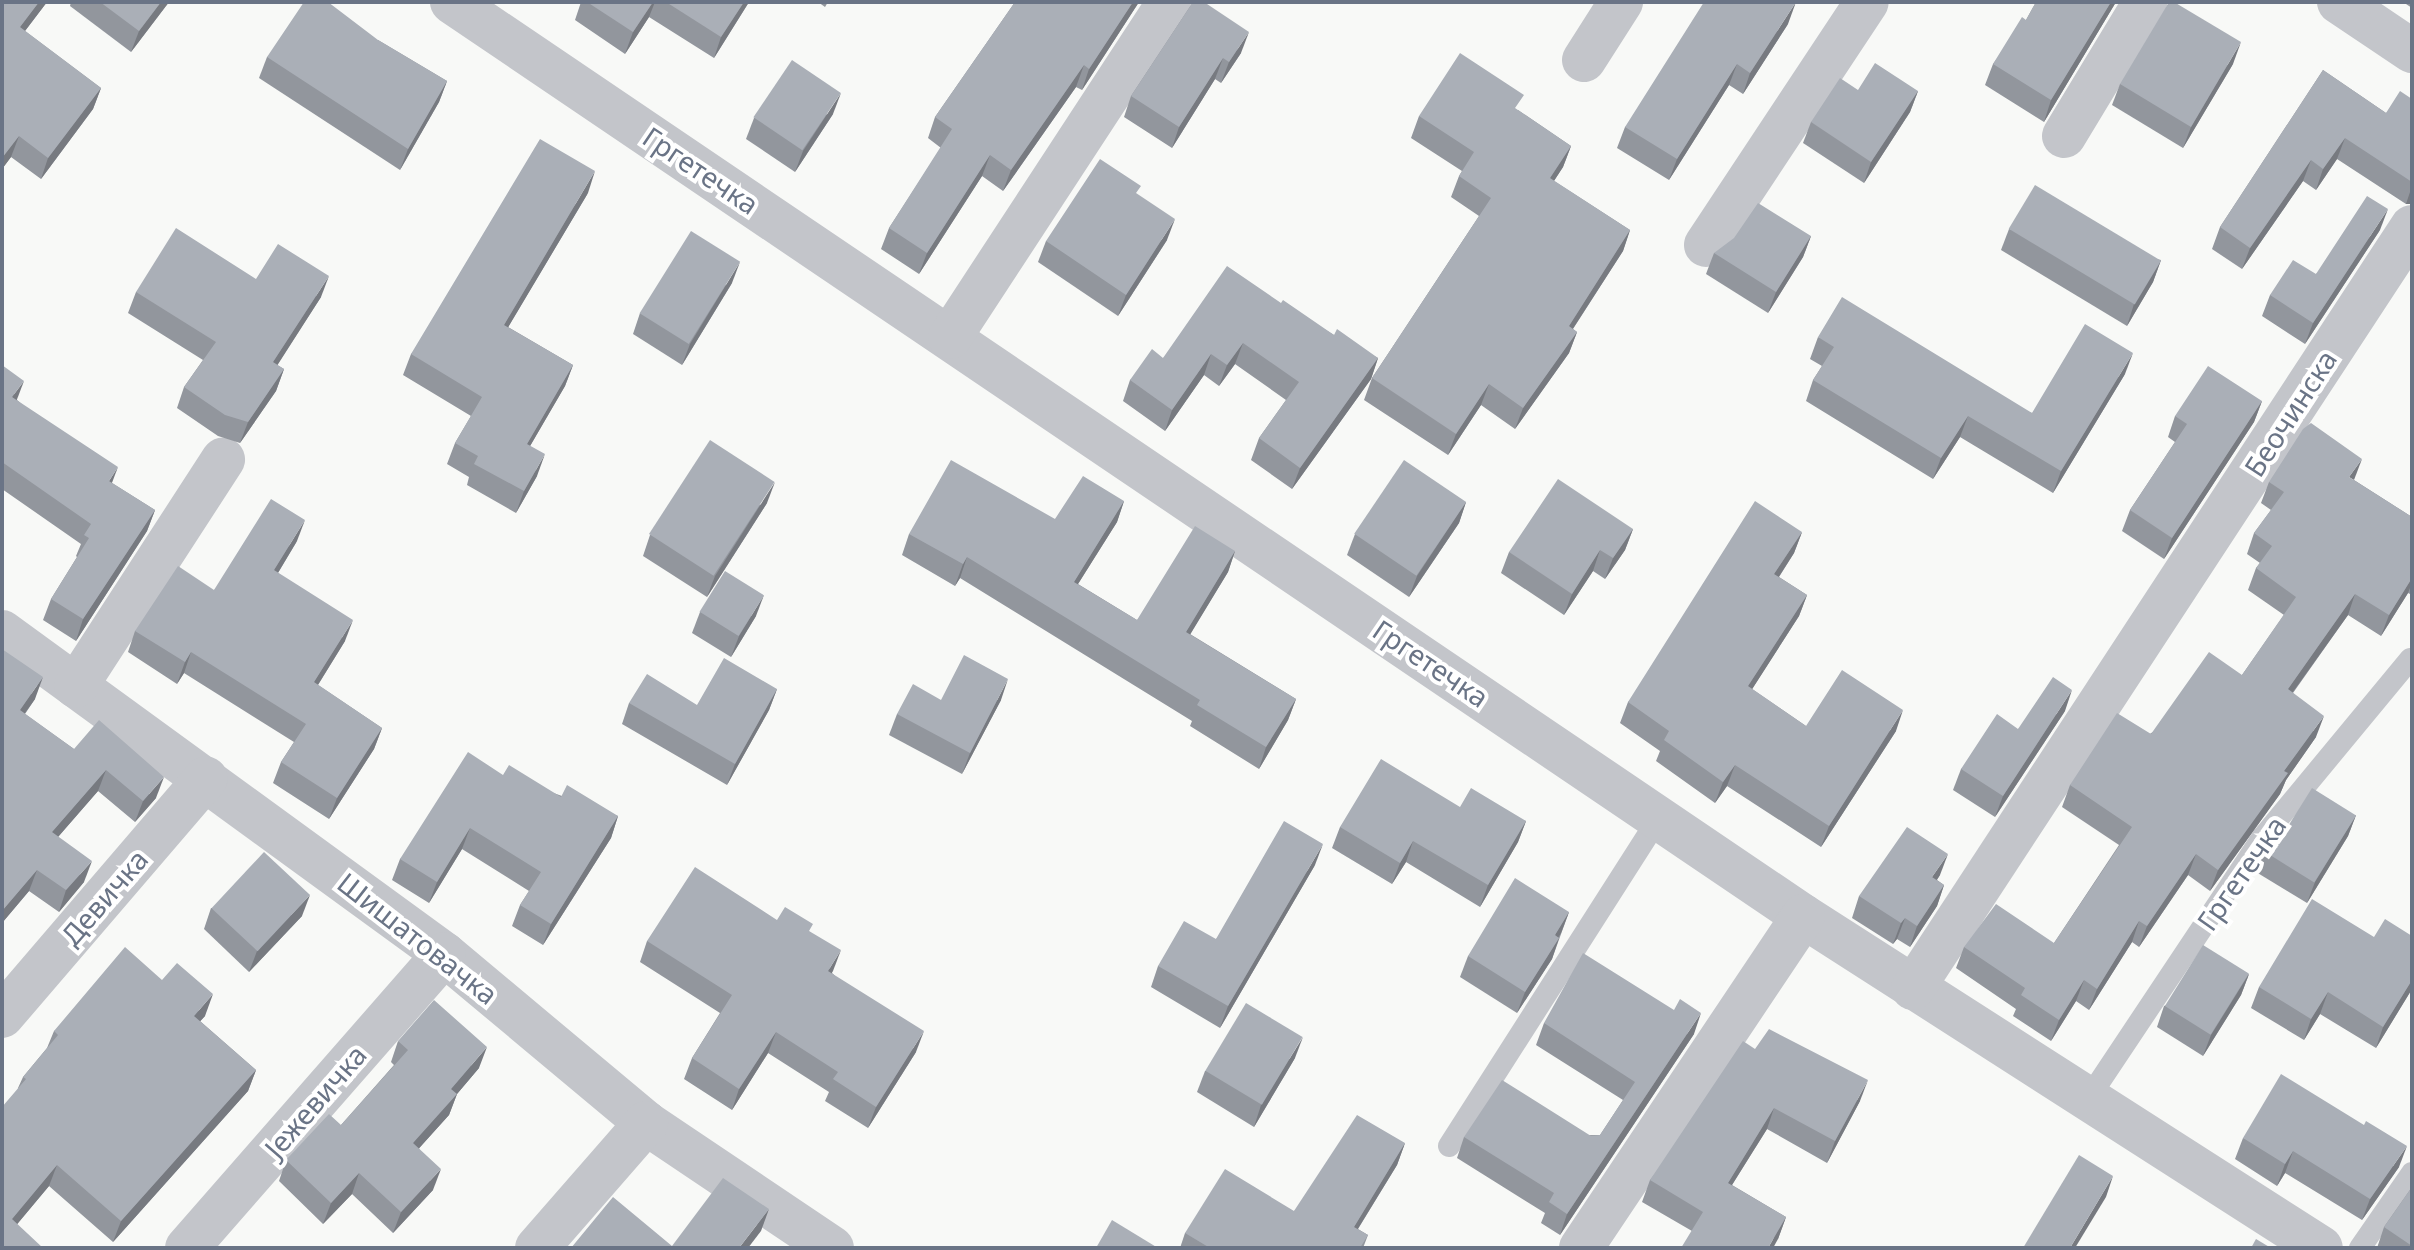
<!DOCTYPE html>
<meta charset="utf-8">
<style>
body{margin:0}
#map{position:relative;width:2414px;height:1250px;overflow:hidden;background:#f8f9f7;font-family:"Noto Sans",sans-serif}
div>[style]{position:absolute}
.lane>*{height:22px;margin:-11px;padding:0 11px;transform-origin:11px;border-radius:11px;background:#c3c5ca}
.street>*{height:44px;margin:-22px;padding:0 22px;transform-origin:22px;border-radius:22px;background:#c3c5ca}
.wall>*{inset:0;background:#92969d}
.shaded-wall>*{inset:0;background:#777a80}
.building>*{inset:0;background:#aaafb7;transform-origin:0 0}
span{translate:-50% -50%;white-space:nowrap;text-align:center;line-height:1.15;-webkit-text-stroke:8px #fff;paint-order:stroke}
.street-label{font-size:28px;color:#6a7486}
.frame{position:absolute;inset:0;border:4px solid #6a7486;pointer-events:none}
</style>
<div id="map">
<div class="lane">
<div style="left:2088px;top:1099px;width:315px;rotate:-56.3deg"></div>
<div style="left:2263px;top:837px;width:231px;rotate:-50.4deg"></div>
<div style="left:1449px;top:1146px;width:390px;rotate:-57.4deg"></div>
<div style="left:2360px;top:1248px;width:91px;rotate:-55.3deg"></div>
</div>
<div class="street">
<div style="left:452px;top:2px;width:1631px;rotate:34.08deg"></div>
<div style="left:1803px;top:916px;width:615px;rotate:32.66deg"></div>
<div style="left:2339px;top:2px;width:88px;rotate:33.9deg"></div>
<div style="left:1584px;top:60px;width:69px;rotate:-57.5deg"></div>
<div style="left:2064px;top:136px;width:157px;rotate:-58.8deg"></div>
<div style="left:1706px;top:245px;width:291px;rotate:-56.5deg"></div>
<div style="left:950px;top:337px;width:400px;rotate:-56.8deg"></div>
<div style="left:2px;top:632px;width:547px;rotate:36.07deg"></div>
<div style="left:444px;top:954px;width:263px;rotate:39.9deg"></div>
<div style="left:646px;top:1123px;width:224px;rotate:33.9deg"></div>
<div style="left:76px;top:686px;width:270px;rotate:-57deg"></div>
<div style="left:1913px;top:988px;width:910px;rotate:-56.75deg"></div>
<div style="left:2px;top:1016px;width:313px;rotate:-49.4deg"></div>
<div style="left:187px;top:1248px;width:390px;rotate:-48.8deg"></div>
<div style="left:537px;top:1248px;width:166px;rotate:-48.9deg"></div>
<div style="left:1581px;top:1248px;width:399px;rotate:-56.2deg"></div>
</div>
<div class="wall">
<div style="clip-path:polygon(2px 2px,47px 2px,25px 31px,101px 88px,93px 109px,41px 179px,11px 157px,2px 169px)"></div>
<div style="clip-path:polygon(71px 2px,169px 2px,131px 52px,70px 6px)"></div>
<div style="clip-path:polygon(581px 2px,749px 2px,714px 58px,649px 17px,625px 54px,575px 20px)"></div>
<div style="clip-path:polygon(818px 2px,828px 2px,825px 7px)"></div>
<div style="clip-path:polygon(1015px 2px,1139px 2px,1082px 90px,1076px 87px,1003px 191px,982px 176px,919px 274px,881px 249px,889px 228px,941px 148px,928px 138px,935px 117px)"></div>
<div style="clip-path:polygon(1193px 2px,1241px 53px,1221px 83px,1215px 79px,1172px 148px,1124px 117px,1131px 96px)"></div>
<div style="clip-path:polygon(2036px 2px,2116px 2px,2044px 122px,1985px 85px,1993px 64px,2026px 20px)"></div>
<div style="clip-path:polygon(2407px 2px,2412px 2px,2412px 8px,2406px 4px)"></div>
<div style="clip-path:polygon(1788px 24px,1743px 94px,1729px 85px,1669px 180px,1617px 148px,1625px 127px)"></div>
<div style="clip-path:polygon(378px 40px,447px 81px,439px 102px,400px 170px,259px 78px,267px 57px)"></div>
<div style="clip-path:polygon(2233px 64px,2183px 148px,2112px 105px,2120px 84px)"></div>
<div style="clip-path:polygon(2323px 70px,2386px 113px,2412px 99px,2412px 204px,2406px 204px,2337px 159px,2316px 190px,2303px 181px,2242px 269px,2212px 249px,2220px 227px)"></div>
<div style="clip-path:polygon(1918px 91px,1910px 112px,1864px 183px,1803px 143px,1811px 122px)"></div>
<div style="clip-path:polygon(1518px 110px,1571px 146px,1563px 167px,1554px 181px,1630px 230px,1623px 251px,1573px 329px,1577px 332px,1569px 353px,1515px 429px,1481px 405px,1448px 455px,1364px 400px,1372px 378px,1479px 216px,1451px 197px,1459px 176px,1462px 171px,1411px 138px,1419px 116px)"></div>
<div style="clip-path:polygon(833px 114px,795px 172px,746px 139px,754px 118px)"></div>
<div style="clip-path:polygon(588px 193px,508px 327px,573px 365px,565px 386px,530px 446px,537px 476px,516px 513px,467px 485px,469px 477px,447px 464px,455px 443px,471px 416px,403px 375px,411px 354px)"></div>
<div style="clip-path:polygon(2009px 229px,2161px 260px,2153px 282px,2127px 326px,2001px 250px)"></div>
<div style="clip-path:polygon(2380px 230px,2305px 344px,2262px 316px,2270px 295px,2316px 274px)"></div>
<div style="clip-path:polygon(1811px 236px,1803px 257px,1768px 313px,1706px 274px,1714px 253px)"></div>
<div style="clip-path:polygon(1167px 240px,1118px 316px,1038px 262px,1046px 241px)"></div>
<div style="clip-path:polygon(256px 279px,321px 297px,277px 365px,284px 369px,276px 391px,240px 443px,218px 436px,177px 408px,184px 387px,203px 360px,128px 313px,136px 292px)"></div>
<div style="clip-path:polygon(732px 283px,682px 365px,633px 334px,640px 313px)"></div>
<div style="clip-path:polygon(1281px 303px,1334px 335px,1378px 358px,1371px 379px,1292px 489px,1251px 460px,1259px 438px,1286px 400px,1235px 364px,1219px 386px,1204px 375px,1165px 431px,1123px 401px,1130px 380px,1163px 358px)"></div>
<div style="clip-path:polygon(1818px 337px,2032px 413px,2125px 374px,2053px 493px,1960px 437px,1933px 479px,1806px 401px,1813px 380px,1822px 366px,1810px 359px)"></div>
<div style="clip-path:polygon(2px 365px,17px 400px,112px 483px,155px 510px,147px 531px,76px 641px,43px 620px,51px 599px,77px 557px,76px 556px,81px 544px,2px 489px)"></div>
<div style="clip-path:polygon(2262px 401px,2254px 422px,2164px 559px,2122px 531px,2130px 510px,2175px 442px,2168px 437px,2175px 416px)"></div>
<div style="clip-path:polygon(2354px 480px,2412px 517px,2412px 595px,2408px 593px,2381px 636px,2348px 615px,2293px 693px,2316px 737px,2286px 780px,2280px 794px,2210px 891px,2188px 875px,2139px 947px,2132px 942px,2089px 1010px,2076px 1001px,2051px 1041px,2013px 1016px,2016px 1009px,1956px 968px,1964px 947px,2054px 943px,2119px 845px,2062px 807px,2070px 785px,2242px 675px,2284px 615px,2248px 590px,2256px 568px,2260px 563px,2247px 554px,2254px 533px,2271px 510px,2261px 503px,2269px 482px)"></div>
<div style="clip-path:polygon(1124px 501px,1117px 522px,1078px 584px,1137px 620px,1235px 551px,1228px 572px,1190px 634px,1296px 699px,1288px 720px,1259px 769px,1190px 726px,1192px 721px,960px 578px,955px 586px,902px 555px,909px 534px,1055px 519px)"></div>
<div style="clip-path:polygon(1466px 502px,1459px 523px,1409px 597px,1347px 555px,1355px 534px)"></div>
<div style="clip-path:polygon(767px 503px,707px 597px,643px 556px,650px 535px)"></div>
<div style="clip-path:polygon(1633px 529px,1625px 550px,1605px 579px,1593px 571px,1564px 615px,1501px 573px,1509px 552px)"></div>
<div style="clip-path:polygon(1802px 532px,1794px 553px,1779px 577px,1807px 595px,1799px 616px,1752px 689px,1806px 726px,1896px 731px,1821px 847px,1727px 786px,1715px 803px,1656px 761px,1660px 751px,1620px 723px,1628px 702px)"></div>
<div style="clip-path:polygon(297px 541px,278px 573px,345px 641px,318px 685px,382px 728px,374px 749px,329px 819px,273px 783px,281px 762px,294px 742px,184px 673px,177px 684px,128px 652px,135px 631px,214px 590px)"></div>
<div style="clip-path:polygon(700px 612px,756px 616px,731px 657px,692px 633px)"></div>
<div style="clip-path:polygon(2px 649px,35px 699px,25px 714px,74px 749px,156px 798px,135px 822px,98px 791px,58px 837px,84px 882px,59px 912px,29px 891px,2px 923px)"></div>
<div style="clip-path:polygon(777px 689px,769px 710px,727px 785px,622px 724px,629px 703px,697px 705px)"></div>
<div style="clip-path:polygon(941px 700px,1001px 700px,962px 774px,889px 735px,897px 714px)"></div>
<div style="clip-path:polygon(2065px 711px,1995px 817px,1953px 790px,1961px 769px,2018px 729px)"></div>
<div style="clip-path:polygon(503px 775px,618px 816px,611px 838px,543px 945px,512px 926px,520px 905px,529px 891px,462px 849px,429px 903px,392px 880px,400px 859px)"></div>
<div style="clip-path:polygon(1460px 807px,1526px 821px,1518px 842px,1480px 907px,1406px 862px,1392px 884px,1332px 848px,1340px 827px)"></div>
<div style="clip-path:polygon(2356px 815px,2348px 836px,2307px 903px,2256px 872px,2264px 851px)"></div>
<div style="clip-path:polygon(1315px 865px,1220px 1028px,1151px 987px,1158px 966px,1216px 939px)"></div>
<div style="clip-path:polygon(1940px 875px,1937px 880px,1944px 885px,1937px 906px,1910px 947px,1897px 939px,1893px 944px,1852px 918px,1859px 896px)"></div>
<div style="clip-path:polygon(211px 908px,302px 916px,249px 972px,204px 929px)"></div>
<div style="clip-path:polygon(1569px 912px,1552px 959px,1517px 1013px,1460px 977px,1468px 956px)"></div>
<div style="clip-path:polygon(777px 920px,810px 932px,832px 973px,916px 1052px,868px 1128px,825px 1101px,829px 1092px,768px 1053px,732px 1110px,684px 1079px,692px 1058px,720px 1013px,640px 962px,647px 941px)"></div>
<div style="clip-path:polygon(2412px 936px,2412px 989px,2376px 1048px,2320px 1014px,2304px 1040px,2251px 1008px,2259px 987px,2374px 937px)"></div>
<div style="clip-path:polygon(2249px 974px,2241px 995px,2203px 1056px,2157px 1027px,2164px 1006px)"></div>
<div style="clip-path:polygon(162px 980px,205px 1016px,200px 1021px,256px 1070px,248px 1091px,113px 1242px,49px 1186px,17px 1224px,2px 1248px,18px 1088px,23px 1077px,47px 1048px,54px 1031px)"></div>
<div style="clip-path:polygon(1544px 1023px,1694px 1034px,1560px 1235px,1541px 1223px,1545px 1213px,1457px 1158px,1464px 1137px,1600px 1135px,1623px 1100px,1536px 1045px)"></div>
<div style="clip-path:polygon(398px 1041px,479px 1068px,457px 1094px,449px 1115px,419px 1148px,433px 1190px,393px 1233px,352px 1194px,323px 1224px,279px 1181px,286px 1160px,341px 1125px,394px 1065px,391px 1062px)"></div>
<div style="clip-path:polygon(1755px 1049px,1860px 1101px,1827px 1163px,1767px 1129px,1732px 1185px,1786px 1217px,1778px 1239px,1692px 1231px,1642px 1202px,1650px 1180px)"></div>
<div style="clip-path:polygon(1295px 1058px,1254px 1127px,1197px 1092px,1205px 1071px)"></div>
<div style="clip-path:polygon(2243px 1138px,2399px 1167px,2362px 1220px,2285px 1173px,2277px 1186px,2235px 1159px)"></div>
<div style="clip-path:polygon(1405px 1143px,1397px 1165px,1358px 1229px,1368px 1235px,1363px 1248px,1180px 1248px,1185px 1233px,1294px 1211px)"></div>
<div style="clip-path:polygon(2412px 1187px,2412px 1248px,2377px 1248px,2384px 1227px)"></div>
</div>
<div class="shaded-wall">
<div style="clip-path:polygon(39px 2px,47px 2px,12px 48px,20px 27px)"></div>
<div style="clip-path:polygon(161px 2px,169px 2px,131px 52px,139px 31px)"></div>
<div style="clip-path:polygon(653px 2px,655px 2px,649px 17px,625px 54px,633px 32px)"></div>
<div style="clip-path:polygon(744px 2px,749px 2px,714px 58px,721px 37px)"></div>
<div style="clip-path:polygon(1133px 2px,1139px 2px,1082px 90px,1089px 69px)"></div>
<div style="clip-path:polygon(1796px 2px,1788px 24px,1743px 94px,1750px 73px)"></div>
<div style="clip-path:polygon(2111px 2px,2116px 2px,2044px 122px,2051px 100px)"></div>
<div style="clip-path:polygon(1249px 32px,1241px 53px,1221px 83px,1229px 62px)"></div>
<div style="clip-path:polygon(2241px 42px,2233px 64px,2183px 148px,2191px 127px)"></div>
<div style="clip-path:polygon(1223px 58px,1215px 79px,1172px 148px,1179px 127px)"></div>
<div style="clip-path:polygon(1737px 64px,1729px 85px,1669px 180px,1677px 159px)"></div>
<div style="clip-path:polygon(1084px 65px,1076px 87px,1003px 191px,1011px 170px)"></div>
<div style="clip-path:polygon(447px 81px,439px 102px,400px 170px,408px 149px)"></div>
<div style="clip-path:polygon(101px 88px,93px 109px,41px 179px,48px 158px)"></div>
<div style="clip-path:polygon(1918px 91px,1910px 112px,1864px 183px,1871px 162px)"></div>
<div style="clip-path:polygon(841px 93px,833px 114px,795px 172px,803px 151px)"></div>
<div style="clip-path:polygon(19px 136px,11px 157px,2px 169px,2px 158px)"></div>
<div style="clip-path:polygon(2345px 138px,2337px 159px,2316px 190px,2323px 169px)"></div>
<div style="clip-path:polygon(1571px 146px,1563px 167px,1542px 199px,1550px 178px)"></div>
<div style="clip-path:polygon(990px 155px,982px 176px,919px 274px,927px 253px)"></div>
<div style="clip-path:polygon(2311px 160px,2303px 181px,2242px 269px,2250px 248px)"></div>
<div style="clip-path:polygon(595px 171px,588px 193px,497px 346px,504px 325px)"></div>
<div style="clip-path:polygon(2412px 186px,2412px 204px,2406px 204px)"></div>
<div style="clip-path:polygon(2388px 209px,2380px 230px,2305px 344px,2313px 323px)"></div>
<div style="clip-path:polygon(1175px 219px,1167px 240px,1118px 316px,1126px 295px)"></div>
<div style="clip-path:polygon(1630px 230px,1623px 251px,1561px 347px,1569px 326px)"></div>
<div style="clip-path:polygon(1811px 236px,1803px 257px,1768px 313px,1776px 292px)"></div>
<div style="clip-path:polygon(2161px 260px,2153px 282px,2127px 326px,2134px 304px)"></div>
<div style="clip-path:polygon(740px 262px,732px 283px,682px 365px,690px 344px)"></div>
<div style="clip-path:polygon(329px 276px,321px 297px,266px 383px,273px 362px)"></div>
<div style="clip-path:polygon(1577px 332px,1569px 353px,1515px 429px,1523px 408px)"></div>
<div style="clip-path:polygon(1243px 343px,1235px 364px,1219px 386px,1227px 365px)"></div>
<div style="clip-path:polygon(2133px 353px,2125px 374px,2053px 493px,2061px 471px)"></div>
<div style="clip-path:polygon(1211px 354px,1204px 375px,1165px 431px,1172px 410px)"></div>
<div style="clip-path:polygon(1378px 358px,1371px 379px,1292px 489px,1300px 468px)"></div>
<div style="clip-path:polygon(573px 365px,565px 386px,519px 465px,527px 444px)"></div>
<div style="clip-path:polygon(284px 369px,276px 391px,240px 443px,248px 422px)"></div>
<div style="clip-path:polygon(24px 381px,16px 402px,12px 397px)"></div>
<div style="clip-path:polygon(1489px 384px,1481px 405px,1448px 455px,1456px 434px)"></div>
<div style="clip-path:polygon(2262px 401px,2254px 422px,2164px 559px,2172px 538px)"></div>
<div style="clip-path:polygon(1968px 416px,1960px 437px,1933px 479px,1941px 458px)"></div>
<div style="clip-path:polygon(545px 454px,537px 476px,516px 513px,524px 491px)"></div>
<div style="clip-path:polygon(2362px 459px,2354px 480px,2349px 477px)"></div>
<div style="clip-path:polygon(118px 467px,110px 488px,109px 481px)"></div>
<div style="clip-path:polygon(775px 482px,767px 503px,707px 597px,715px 576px)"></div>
<div style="clip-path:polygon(1124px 501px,1117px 522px,1066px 603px,1074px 582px)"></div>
<div style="clip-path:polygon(1466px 502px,1459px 523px,1409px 597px,1417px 576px)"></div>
<div style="clip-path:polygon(155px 510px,147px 531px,76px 641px,83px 619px)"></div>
<div style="clip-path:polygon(305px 520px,297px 541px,267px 591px,274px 570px)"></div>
<div style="clip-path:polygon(1633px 529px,1625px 550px,1605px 579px,1613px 558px)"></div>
<div style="clip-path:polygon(1802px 532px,1794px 553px,1767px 595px,1774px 574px)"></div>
<div style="clip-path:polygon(1600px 550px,1593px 571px,1564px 615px,1572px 594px)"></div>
<div style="clip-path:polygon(1235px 551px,1228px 572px,1179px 653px,1186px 632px)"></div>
<div style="clip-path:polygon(967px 557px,960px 578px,955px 586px,963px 564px)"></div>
<div style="clip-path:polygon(2412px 578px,2412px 583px,2408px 593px,2381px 636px,2389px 615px)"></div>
<div style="clip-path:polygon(2355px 594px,2348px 615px,2280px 710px,2288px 689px)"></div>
<div style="clip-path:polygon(764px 595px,756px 616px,731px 657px,739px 636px)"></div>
<div style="clip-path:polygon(1807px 595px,1799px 616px,1740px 708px,1748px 686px)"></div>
<div style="clip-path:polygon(353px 620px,345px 641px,306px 704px,314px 682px)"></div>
<div style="clip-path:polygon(191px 652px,184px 673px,177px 684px,185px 662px)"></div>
<div style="clip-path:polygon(43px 677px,35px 699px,12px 731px,20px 710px)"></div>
<div style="clip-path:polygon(1008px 679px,1001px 700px,962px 774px,970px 753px)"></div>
<div style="clip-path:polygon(777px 689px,769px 710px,727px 785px,735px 764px)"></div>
<div style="clip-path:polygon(2072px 690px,2065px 711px,1995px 817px,2003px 796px)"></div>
<div style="clip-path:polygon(1296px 699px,1288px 720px,1259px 769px,1266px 747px)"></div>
<div style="clip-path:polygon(1903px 710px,1896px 731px,1821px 847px,1829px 826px)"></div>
<div style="clip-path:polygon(2324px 716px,2316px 737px,2286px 780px,2280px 794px,2210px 891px,2218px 870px,2284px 771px)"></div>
<div style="clip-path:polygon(382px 728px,374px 749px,329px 819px,337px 798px)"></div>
<div style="clip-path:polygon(1735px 765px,1727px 786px,1715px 803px,1723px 782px)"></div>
<div style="clip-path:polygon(106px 770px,98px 791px,44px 853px,52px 832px)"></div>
<div style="clip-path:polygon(164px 777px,156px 798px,135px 822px,143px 801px)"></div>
<div style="clip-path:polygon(2356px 815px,2348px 836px,2307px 903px,2315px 882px)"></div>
<div style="clip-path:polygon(618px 816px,611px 838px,543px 945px,551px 924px)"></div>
<div style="clip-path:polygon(1526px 821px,1518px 842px,1480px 907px,1488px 885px)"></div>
<div style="clip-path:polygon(470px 828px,462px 849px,429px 903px,437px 882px)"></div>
<div style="clip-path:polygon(1413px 841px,1406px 862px,1392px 884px,1400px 863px)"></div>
<div style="clip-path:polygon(1323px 844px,1315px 865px,1220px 1028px,1228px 1006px)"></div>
<div style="clip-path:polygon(1948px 854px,1940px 875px,1924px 898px,1932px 877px)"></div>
<div style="clip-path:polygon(2196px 854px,2188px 875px,2139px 947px,2147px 926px)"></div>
<div style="clip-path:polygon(92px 861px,84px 882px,59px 912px,66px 890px)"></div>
<div style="clip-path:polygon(37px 870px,29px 891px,2px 923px,2px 911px)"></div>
<div style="clip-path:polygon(1944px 885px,1937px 906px,1910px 947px,1917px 926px)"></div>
<div style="clip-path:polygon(310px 895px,302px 916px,249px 972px,257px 951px)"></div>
<div style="clip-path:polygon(1569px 912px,1561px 933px,1547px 956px,1555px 935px)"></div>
<div style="clip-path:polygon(1905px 918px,1897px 939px,1893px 944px,1901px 923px)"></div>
<div style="clip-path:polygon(2139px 921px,2132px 942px,2089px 1010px,2097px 989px)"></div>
<div style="clip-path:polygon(1559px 938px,1552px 959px,1517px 1013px,1525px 992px)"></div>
<div style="clip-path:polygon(841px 950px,833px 971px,821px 992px,828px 971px)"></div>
<div style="clip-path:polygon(2249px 974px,2241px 995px,2203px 1056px,2211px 1035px)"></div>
<div style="clip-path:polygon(2084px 980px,2076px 1001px,2051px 1041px,2059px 1020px)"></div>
<div style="clip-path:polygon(2412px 980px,2412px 989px,2376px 1048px,2383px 1027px)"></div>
<div style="clip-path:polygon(2328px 992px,2320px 1014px,2304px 1040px,2311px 1019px)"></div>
<div style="clip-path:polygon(213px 994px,205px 1016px,186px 1037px,194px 1016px)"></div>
<div style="clip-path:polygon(1701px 1013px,1694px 1034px,1560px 1235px,1567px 1214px)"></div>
<div style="clip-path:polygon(924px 1031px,916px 1052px,868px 1128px,876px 1107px)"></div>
<div style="clip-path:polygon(776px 1032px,768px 1053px,732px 1110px,739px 1089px)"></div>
<div style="clip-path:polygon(1303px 1037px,1295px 1058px,1254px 1127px,1261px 1105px)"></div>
<div style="clip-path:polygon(487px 1047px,479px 1068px,457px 1094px,449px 1115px,405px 1164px,413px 1143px,451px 1089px)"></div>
<div style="clip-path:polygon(256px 1070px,248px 1091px,113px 1242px,121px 1221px)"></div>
<div style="clip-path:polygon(1868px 1080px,1860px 1101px,1827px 1163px,1835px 1141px)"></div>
<div style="clip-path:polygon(1774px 1108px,1767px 1129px,1720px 1204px,1728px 1183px)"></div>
<div style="clip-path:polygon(1405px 1143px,1397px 1165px,1346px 1248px,1354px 1227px)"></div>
<div style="clip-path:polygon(2407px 1146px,2399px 1167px,2362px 1220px,2370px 1199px)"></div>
<div style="clip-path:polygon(2293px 1151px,2285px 1173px,2277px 1186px,2285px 1164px)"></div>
<div style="clip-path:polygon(57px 1165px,49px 1186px,4px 1240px,12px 1219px)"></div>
<div style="clip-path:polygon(441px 1169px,433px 1190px,393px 1233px,401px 1212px)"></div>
<div style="clip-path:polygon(359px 1173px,352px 1194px,323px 1224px,331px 1203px)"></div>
<div style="clip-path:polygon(2113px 1176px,2106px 1197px,2075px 1248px,2070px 1248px)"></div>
<div style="clip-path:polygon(769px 1209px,761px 1231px,748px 1248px,739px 1248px)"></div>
<div style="clip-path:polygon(1786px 1217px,1778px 1239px,1773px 1248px,1768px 1248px)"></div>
</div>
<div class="building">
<div style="clip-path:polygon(2px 2px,39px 2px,20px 27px,101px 88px,48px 158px,19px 136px,2px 158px)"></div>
<div style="clip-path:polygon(100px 2px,161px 2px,139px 31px)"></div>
<div style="clip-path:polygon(304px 2px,328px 2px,378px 40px,447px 81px,408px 149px,267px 57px)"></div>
<div style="clip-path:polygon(587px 2px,653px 2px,633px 32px)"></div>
<div style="clip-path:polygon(666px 2px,744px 2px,721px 37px)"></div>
<div style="clip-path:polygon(1015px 2px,1133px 2px,1089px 69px,1084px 65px,1011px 170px,990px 155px,927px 253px,889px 228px,952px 129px,935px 117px)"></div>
<div style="clip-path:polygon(1193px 2px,1204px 2px,1249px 32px,1229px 62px,1223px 58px,1179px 127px,1131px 96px)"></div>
<div style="clip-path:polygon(1704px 2px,1796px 2px,1750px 73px,1737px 64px,1677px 159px,1625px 127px)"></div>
<div style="clip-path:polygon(2036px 2px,2111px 2px,2051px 100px,1993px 64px,2022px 17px,2026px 20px)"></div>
<div style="clip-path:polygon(2169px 2px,2174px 2px,2241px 42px,2191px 127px,2120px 84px)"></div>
<div style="clip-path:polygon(1460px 53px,1524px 95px,1515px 108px,1571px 146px,1550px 178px,1630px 230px,1569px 326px,1577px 332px,1523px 408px,1489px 384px,1456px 434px,1372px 378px,1491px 198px,1459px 176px,1474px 152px,1419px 116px)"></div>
<div style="left:792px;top:60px;width:59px;height:69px;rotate:34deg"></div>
<div style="clip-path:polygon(1875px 63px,1918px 91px,1871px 162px,1811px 122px,1840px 78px,1858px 90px)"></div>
<div style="clip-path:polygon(2323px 70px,2386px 113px,2400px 91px,2412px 99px,2412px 182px,2345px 138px,2323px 169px,2311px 160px,2250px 248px,2220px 227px)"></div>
<div style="clip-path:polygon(540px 139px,595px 171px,504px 325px,573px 365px,527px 444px,545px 454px,524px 491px,474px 464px,478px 456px,455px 443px,482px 397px,411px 354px)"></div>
<div style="clip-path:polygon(1100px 159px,1141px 186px,1136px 193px,1175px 219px,1126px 295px,1046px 241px)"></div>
<div style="left:2035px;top:185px;width:147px;height:51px;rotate:31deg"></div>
<div style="clip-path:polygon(2367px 196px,2388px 209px,2313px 323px,2270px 295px,2293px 260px,2316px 274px)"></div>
<div style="clip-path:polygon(1758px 203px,1811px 236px,1776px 292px,1714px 253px,1734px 238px)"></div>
<div style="clip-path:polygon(176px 228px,256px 279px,278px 244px,329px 276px,273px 362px,284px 369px,248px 422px,225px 415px,184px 387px,216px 342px,136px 292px)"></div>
<div style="left:691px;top:231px;width:58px;height:97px;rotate:32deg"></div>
<div style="clip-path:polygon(1227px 266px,1281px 303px,1283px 300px,1334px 335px,1337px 329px,1378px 358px,1300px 468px,1259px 438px,1299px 382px,1243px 343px,1227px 365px,1211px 354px,1172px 410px,1130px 380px,1152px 349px,1163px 358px)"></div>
<div style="clip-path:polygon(1842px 297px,2032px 413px,2085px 324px,2133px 353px,2061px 471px,1968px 416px,1941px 458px,1813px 380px,1834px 347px,1818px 337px)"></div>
<div style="clip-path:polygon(2px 365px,24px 381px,12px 397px,118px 467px,109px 481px,155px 510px,83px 619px,51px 599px,89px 538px,84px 535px,91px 524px,2px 462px)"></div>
<div style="clip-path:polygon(2208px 366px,2262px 401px,2172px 538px,2130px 510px,2187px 424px,2175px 416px)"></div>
<div style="clip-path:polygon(2311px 423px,2362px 459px,2349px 477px,2412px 517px,2412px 578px,2389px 615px,2355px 594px,2288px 689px,2324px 716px,2284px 771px,2288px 773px,2218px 870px,2196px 854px,2147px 926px,2139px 921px,2097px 989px,2084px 980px,2059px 1020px,2021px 995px,2025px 988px,1964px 947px,1996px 904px,2054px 943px,2132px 827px,2070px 785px,2117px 713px,2151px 734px,2209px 652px,2242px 675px,2296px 597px,2256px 568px,2272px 546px,2254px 533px,2284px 492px,2269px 482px,2303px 429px)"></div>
<div style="left:710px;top:440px;width:77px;height:112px;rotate:33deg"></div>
<div style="clip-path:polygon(951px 460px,1055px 519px,1083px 476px,1124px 501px,1074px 582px,1137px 620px,1195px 526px,1235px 551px,1186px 632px,1296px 699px,1266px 747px,1197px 705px,1200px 700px,967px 557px,963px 564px,909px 534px)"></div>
<div style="left:1404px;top:460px;width:75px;height:89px;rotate:34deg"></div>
<div style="clip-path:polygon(1558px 479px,1633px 529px,1613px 558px,1600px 550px,1572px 594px,1509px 552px)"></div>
<div style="clip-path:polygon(271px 499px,305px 520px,274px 570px,353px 620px,314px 682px,382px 728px,337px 798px,281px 762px,306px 724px,191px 652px,185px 662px,135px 631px,178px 566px,214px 590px)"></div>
<div style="clip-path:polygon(1755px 501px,1802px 532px,1774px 574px,1807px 595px,1748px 686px,1806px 726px,1842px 670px,1903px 710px,1829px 826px,1735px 765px,1723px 782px,1664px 740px,1669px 731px,1628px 702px)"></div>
<div style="left:725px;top:571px;width:46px;height:48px;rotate:32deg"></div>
<div style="clip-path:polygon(2px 649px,43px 677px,20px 710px,74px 749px,99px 720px,164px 777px,143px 801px,106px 770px,52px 832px,92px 861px,66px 890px,37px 870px,2px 911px)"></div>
<div style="clip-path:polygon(964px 655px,1008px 679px,970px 753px,897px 714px,913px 684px,941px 700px)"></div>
<div style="clip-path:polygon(724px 658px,777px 689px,735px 764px,629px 703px,647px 674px,697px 705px)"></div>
<div style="clip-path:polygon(2053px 677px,2072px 690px,2003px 796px,1961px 769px,1997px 714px,2018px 729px)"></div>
<div style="clip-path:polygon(468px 752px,503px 775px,509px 765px,561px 797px,567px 785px,618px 816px,551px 924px,520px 905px,541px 872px,470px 828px,437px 882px,400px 859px)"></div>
<div style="clip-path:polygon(1381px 759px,1460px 807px,1471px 788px,1526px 821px,1488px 885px,1413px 841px,1400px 863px,1340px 827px)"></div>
<div style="left:2312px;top:788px;width:52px;height:79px;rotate:32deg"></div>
<div style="clip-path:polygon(1284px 821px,1323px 844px,1228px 1006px,1158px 966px,1184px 921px,1216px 939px)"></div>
<div style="clip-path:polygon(1907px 827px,1948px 854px,1932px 877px,1944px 885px,1917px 926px,1905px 918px,1901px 923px,1859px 896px)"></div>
<div style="left:264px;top:852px;width:63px;height:77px;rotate:43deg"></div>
<div style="clip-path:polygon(695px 867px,777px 920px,785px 907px,813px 924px,809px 931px,841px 950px,828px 971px,924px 1031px,876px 1107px,833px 1079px,838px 1072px,776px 1032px,739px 1089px,692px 1058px,732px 995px,647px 941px)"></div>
<div style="clip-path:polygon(1515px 878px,1569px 912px,1555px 935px,1559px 938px,1525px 992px,1468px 956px)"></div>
<div style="clip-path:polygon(2312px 899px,2374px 937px,2385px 919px,2412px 936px,2412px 980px,2383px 1027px,2328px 992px,2311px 1019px,2259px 987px)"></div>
<div style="left:2203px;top:945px;width:54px;height:72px;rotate:32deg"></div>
<div style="clip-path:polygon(125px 947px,162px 980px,177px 963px,213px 994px,194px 1016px,256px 1070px,121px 1221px,57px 1165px,12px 1219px,43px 1248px,2px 1248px,2px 1107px,26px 1079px,23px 1077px,58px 1035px,54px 1031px)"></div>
<div style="clip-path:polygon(1583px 953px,1674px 1010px,1680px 999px,1701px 1013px,1567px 1214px,1549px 1202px,1554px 1193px,1464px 1137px,1502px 1080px,1591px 1136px,1600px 1135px,1635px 1082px,1544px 1023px)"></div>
<div style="clip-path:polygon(434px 1000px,487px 1047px,451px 1089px,457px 1094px,413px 1143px,441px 1169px,401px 1212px,359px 1173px,331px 1203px,286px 1160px,329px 1114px,341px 1125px,408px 1050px,398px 1041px)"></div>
<div style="left:1246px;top:1003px;width:66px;height:79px;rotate:31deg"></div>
<div style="clip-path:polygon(1769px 1029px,1868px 1080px,1835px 1141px,1774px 1108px,1728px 1183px,1786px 1217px,1768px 1248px,1681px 1248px,1703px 1212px,1650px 1180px,1743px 1041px,1755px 1049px)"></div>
<div style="clip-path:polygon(2281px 1074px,2364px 1125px,2366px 1121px,2407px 1146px,2370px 1199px,2293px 1151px,2285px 1164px,2243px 1138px)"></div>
<div style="clip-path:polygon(1357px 1115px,1405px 1143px,1354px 1227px,1368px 1235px,1360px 1248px,1210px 1248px,1185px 1233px,1225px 1169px,1294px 1211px)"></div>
<div style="clip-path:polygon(2079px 1155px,2113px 1176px,2070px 1248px,2023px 1248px)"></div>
<div style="clip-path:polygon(723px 1178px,769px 1209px,739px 1248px,571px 1248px,613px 1197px,672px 1246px)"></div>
<div style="clip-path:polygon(2412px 1187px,2412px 1246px,2384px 1227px)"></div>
<div style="clip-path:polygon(1112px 1220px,1158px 1248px,1096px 1248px)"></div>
<div style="clip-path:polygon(2256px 1239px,2271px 1248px,2251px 1248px)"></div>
</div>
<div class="street-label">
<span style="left:701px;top:170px;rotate:34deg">Гргетечка</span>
<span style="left:2290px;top:413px;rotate:-57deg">Беочинска</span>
<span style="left:1431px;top:663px;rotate:34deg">Гргетечка</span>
<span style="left:2241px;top:873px;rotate:-55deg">Гргетечка</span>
<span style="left:104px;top:897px;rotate:-49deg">Девичка</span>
<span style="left:418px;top:938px;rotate:38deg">Шишатовачка</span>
<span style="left:315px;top:1101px;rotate:-49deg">Јежевичка</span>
</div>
<div class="frame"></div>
</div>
